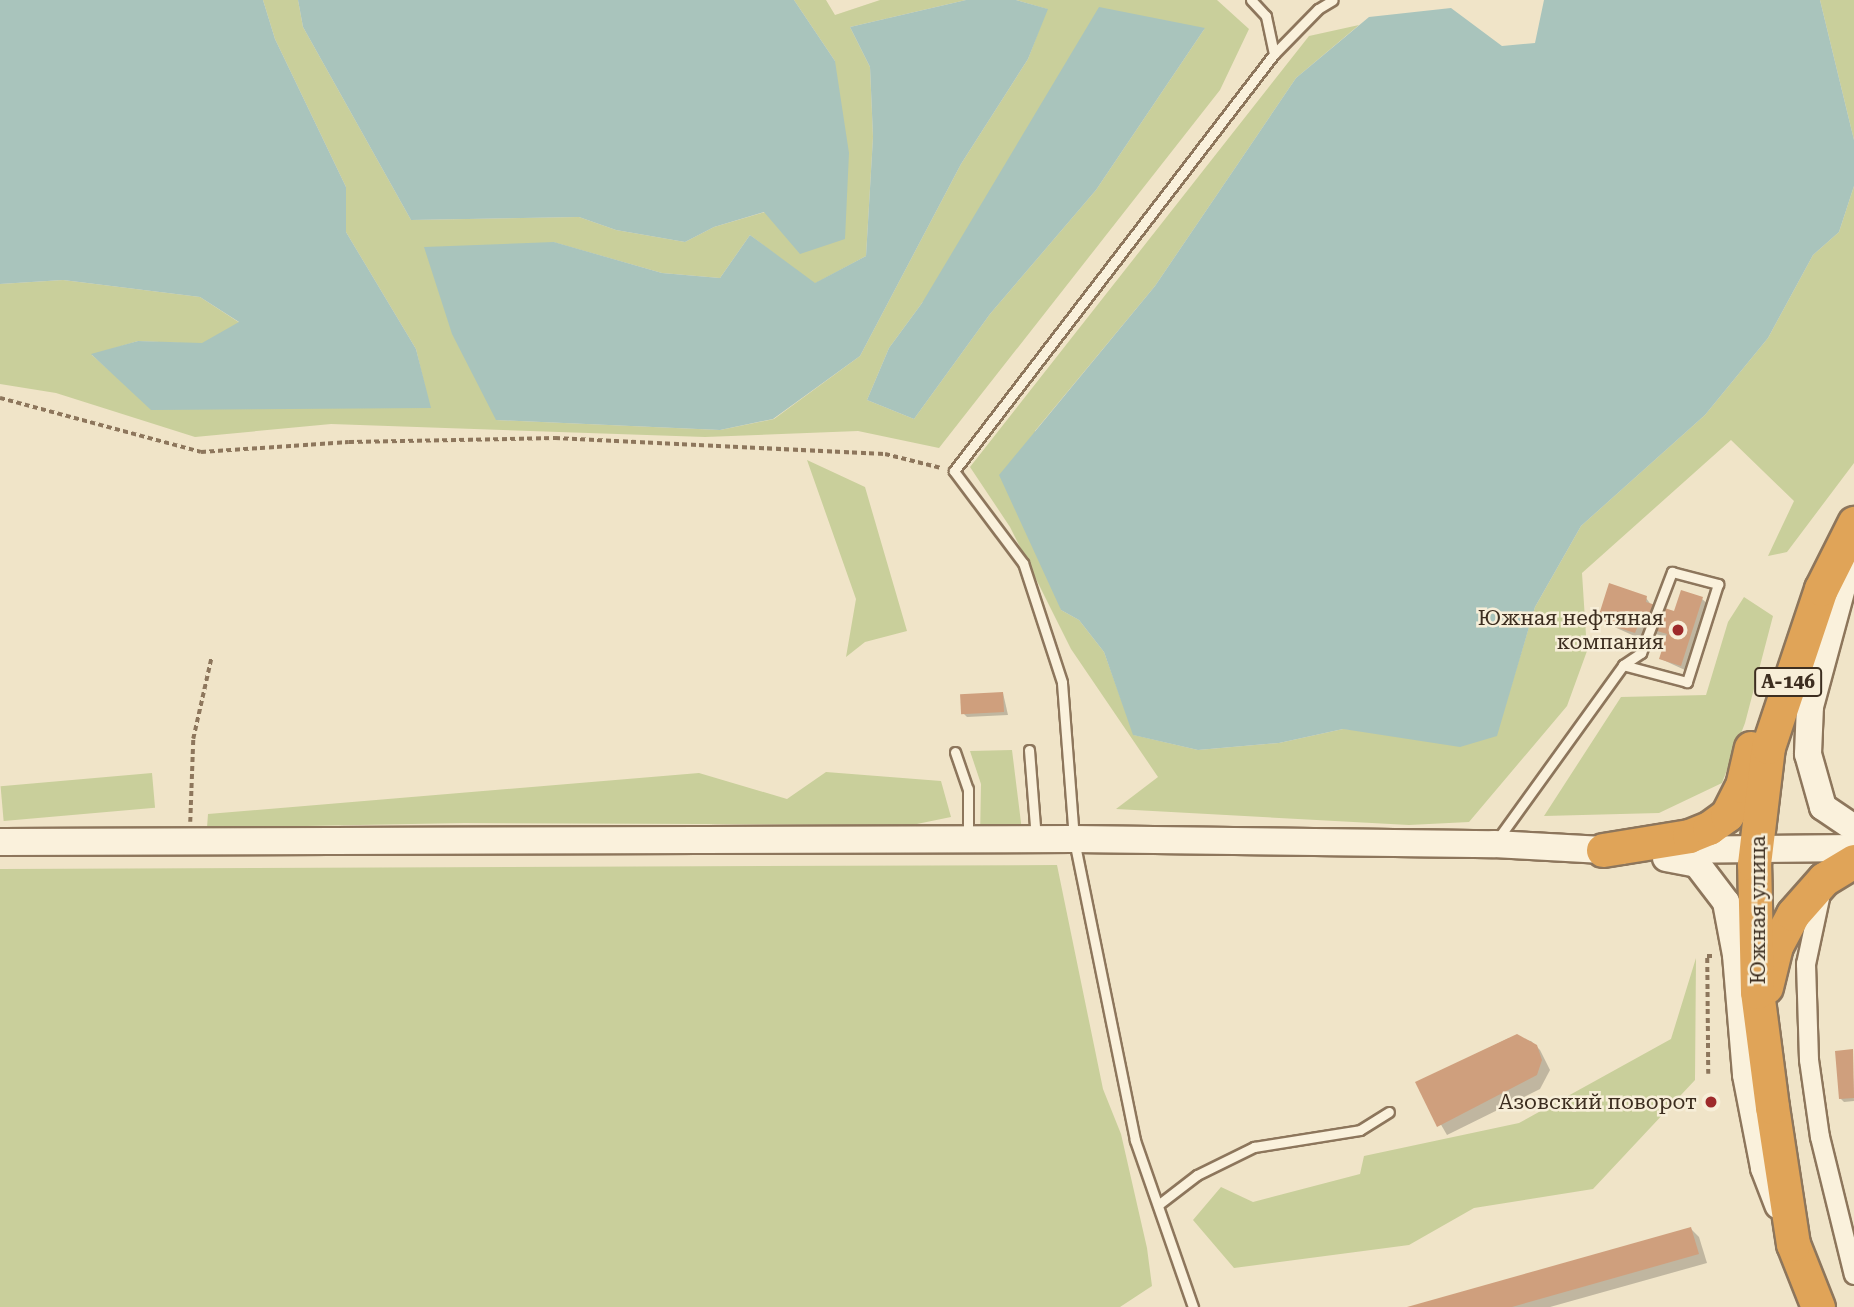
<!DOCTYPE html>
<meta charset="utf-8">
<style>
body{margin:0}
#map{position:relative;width:1854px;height:1307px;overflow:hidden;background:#f0e4c8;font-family:"Roboto Serif",serif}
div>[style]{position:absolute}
.green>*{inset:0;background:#c9cf9b;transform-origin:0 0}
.water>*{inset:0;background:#a9c4bc}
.shadow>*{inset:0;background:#0003}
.building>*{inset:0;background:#cf9f7d;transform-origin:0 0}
.path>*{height:3.5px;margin-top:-1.75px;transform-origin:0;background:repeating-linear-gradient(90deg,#8d765c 0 5px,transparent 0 8.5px)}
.roads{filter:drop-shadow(2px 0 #8d765c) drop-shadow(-2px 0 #8d765c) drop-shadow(0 2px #8d765c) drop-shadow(0 -2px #8d765c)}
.lane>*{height:9px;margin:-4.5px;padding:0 4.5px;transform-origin:4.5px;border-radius:4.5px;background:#faf1dc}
.street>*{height:18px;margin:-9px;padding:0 9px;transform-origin:9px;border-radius:9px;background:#faf1dc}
.secondary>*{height:26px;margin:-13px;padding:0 13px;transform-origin:13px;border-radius:13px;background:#faf1dc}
.highway>*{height:33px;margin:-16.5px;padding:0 16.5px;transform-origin:16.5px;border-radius:16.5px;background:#e0a458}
.dots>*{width:19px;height:19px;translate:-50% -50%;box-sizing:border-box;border:4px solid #f7eed8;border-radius:50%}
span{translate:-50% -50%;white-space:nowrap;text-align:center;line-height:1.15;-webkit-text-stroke:5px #f7eed8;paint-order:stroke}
.shield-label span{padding:2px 5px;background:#f7eed8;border:2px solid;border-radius:5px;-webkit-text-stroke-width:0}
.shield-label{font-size:19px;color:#3d2e20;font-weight:700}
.poi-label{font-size:21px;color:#3d2e20}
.right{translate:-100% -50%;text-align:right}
.street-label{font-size:21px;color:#3d2e20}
</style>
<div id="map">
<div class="green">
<div style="clip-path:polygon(evenodd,263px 0,298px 0,303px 27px,411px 220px,579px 217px,616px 230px,685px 242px,714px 227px,765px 212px,835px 61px,794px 0,826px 0,835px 15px,880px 0,966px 0,850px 27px,870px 67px,873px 137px,866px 256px,814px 284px,750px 235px,720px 278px,662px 273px,553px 242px,496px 420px,720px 430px,774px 419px,860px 356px,961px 164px,1028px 59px,1047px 9px,1016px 0,1217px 0,1249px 29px,1220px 90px,939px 448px,858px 431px,705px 437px,331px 424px,195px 437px,56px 393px,0 384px,0 284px,63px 280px,200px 297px,240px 323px,202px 344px,138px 341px,92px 355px,111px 372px,430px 408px,416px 349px,346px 232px,346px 187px,275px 39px,263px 0,1205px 28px,1096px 190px,990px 314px,914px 419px,867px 400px,889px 348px,922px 303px,1205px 28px)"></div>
<div style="clip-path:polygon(1820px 0,1854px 0,1854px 140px)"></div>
<div style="clip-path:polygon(1359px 25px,1296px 78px,1155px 286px,1035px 431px,1061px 610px,1079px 620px,1104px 652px,1134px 735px,1198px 750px,1279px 743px,1343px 729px,1496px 736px,1535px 607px,1581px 526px,1705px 415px,1768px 338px,1813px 255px,1839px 232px,1854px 186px,1854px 463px,1787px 552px,1768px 556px,1794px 501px,1731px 440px,1582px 573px,1587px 651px,1567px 706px,1469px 822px,1409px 825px,1116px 809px,1158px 777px,1071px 649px,1010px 527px,970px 467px,1309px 36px)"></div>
<div style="clip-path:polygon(807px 460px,865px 487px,907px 631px,865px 642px,846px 657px,856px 599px)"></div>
<div style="clip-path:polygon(1744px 597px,1773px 616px,1745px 723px,1722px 783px,1659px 813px,1544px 816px,1621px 697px,1706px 695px,1728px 622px)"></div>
<div style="clip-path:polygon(1012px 750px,1023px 839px,980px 839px,981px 784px,970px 751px)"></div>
<div style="clip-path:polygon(826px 772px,941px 781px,951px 817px,912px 825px,464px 823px,207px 828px,208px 814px,699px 773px,787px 799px)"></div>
<div style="left:152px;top:773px;width:35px;height:152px;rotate:85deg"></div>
<div style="clip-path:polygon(1057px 865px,1103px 1089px,1121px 1134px,1147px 1248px,1152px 1286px,1120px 1307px,0 1307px,0 869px)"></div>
<div style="clip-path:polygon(1696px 958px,1695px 1080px,1593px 1189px,1474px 1208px,1409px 1245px,1234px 1268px,1193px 1220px,1221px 1187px,1253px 1202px,1360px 1174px,1364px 1156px,1519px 1123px,1671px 1039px)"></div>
</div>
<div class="water">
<div style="clip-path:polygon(0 0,263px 0,275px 39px,346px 187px,346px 232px,416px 349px,431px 408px,151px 410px,91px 354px,138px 341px,202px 343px,239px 322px,200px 297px,63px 280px,0 284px)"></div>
<div style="clip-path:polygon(298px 0,794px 0,835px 61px,849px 153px,845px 239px,800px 254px,764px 212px,714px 227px,685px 242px,616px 230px,579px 217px,411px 220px,303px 27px)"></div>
<div style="clip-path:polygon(966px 0,1016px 0,1048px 9px,1028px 59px,961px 164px,860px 356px,773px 419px,720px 430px,496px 420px,452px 334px,424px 247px,554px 242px,662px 273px,720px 278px,750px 235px,815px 283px,866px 256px,873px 137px,870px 67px,850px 27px)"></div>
<div style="clip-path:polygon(1544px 0,1820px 0,1854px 140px,1854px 186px,1839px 232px,1813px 255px,1768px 338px,1705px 415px,1581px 526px,1535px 607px,1497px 736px,1460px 747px,1343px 729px,1279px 743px,1198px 750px,1133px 735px,1104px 652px,1079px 620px,1061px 610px,999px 475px,1155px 286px,1296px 78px,1369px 17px,1451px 8px,1502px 46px,1535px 43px)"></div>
<div style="clip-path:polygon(1099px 7px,1205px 28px,1096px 190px,990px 314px,914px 419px,867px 400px,889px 348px,922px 303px)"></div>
</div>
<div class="shadow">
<div style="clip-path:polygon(1646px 598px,1652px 606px,1676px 614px,1702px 599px,1709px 605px,1687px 671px,1661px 659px,1668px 638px,1644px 630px,1641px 639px,1599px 620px)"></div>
<div style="clip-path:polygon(1003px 693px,1008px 715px,967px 717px,963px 713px)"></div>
<div style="clip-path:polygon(1509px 1038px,1531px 1041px,1540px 1050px,1550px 1070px,1540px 1089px,1447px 1135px,1417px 1083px)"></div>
<div style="clip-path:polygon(1852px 1051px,1854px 1101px,1844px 1102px,1840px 1098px)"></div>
<div style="clip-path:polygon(1691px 1229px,1699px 1237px,1707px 1263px,1550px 1307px,1411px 1307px)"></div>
</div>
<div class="building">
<div style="clip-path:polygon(1609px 583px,1647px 596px,1646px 602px,1674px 611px,1681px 590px,1703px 597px,1681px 666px,1659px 659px,1667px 634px,1638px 625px,1635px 633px,1597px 621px)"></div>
<div style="left:1003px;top:692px;width:20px;height:43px;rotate:87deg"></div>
<div style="clip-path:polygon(1517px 1034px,1537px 1045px,1542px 1060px,1537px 1075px,1437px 1127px,1415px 1082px)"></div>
<div style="clip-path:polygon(1853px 1049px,1854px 1098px,1839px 1099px,1835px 1051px)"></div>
<div style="clip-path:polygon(1691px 1227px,1699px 1254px,1512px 1307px,1407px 1307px)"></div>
</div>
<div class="path">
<div style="left:0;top:398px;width:208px;rotate:15deg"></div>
<div style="left:201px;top:452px;width:148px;rotate:-3.9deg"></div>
<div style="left:349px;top:442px;width:206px;rotate:-1.1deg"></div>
<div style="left:555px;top:438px;width:330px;rotate:2.8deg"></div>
<div style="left:885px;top:454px;width:58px;rotate:14deg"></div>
<div style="left:190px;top:822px;width:83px;rotate:-87.9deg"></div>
<div style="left:193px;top:739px;width:82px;rotate:-77.3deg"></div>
<div style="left:1708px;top:1074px;width:118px;rotate:-90.5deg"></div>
<div style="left:1707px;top:956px;width:7px"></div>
</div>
<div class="roads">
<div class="lane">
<div style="left:1274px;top:54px;width:63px;rotate:-45.6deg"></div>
<div style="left:1318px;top:9px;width:17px;rotate:-31deg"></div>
<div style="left:1029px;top:750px;width:88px;rotate:85.5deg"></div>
<div style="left:955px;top:752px;width:39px;rotate:71deg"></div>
<div style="left:968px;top:789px;width:49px;rotate:90deg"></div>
<div style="left:1497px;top:840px;width:216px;rotate:-54.2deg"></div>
<div style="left:1623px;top:665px;width:22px;rotate:-34deg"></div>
<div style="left:1641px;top:653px;width:87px;rotate:-69.1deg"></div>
<div style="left:1672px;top:572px;width:48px;rotate:14.6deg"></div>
<div style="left:1718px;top:584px;width:103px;rotate:107.6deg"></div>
<div style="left:1687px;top:682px;width:66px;rotate:-165.1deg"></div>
<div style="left:1158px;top:1205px;width:49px;rotate:-37.6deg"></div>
<div style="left:1197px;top:1175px;width:64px;rotate:-26.2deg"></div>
<div style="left:1254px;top:1147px;width:107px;rotate:-9.1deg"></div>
<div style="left:1360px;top:1130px;width:34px;rotate:-32deg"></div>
<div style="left:1193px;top:1307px;width:177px;rotate:-109.2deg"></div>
<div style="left:1135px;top:1140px;width:307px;rotate:-101.5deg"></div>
<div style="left:1074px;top:839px;width:157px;rotate:-94.4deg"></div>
<div style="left:1062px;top:682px;width:125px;rotate:-108.1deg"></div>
<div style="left:1023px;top:563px;width:115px;rotate:-126.9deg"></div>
<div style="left:954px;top:471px;width:526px;rotate:-52.5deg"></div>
<div style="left:1274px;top:54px;width:39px;rotate:-102deg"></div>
<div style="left:1266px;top:16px;width:22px;rotate:-133deg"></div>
</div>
<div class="street">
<div style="left:1822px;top:889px;width:77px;rotate:102deg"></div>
<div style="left:1806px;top:964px;width:96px;rotate:88.2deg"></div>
<div style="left:1809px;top:1060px;width:78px;rotate:81.9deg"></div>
<div style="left:1820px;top:1137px;width:142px;rotate:76.2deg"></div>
</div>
<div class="secondary">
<div style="left:1853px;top:547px;width:165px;rotate:105.1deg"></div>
<div style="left:1810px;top:706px;width:48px;rotate:92.4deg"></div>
<div style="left:1808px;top:754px;width:55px;rotate:74.2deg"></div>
<div style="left:1823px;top:807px;width:37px;rotate:34deg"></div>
<div style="left:0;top:842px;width:1074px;rotate:-0.16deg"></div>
<div style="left:1074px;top:839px;width:420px;rotate:0.7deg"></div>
<div style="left:1494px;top:844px;width:127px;rotate:3.2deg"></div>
<div style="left:1667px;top:850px;width:187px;rotate:-0.6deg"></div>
<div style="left:1666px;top:858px;width:32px;rotate:11deg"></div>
<div style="left:1697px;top:864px;width:48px;rotate:52.7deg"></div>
<div style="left:1726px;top:902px;width:54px;rotate:79.3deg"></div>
<div style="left:1736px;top:955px;width:120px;rotate:85.2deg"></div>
<div style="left:1746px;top:1075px;width:95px;rotate:79deg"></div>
<div style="left:1764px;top:1168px;width:40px;rotate:69deg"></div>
</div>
<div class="highway">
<div style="left:1603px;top:850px;width:87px;rotate:-9.2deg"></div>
<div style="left:1689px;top:836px;width:22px;rotate:-22deg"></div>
<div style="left:1709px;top:828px;width:22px;rotate:-36deg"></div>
<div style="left:1727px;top:815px;width:33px;rotate:-63deg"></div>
<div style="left:1742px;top:786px;width:39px;rotate:-77deg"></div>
<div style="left:1766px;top:987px;width:42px;rotate:-76.3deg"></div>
<div style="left:1776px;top:946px;width:36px;rotate:-62deg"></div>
<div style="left:1793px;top:914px;width:47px;rotate:-48.5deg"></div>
<div style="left:1824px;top:879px;width:35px;rotate:-31deg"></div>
<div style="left:1818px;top:1307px;width:68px;rotate:-111.6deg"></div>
<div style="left:1793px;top:1244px;width:139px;rotate:-98.7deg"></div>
<div style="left:1772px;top:1107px;width:116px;rotate:-97.4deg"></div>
<div style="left:1757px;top:992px;width:128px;rotate:-91.3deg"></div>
<div style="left:1754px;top:864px;width:118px;rotate:-83.2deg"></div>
<div style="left:1768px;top:747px;width:167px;rotate:-71.5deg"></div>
<div style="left:1821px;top:589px;width:74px;rotate:-63.4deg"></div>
</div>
</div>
<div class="dots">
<div style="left:1678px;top:630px;background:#9e2a2b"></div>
<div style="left:1711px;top:1102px;background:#9e2a2b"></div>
</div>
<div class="shield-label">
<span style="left:1788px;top:682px">А-146</span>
</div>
<div class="poi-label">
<span class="right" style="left:1664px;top:630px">Южная нефтяная<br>компания</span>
<span class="right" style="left:1697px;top:1102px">Азовский поворот</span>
</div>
<div class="street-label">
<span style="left:1758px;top:910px;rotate:-90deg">Южная улица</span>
</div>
</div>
